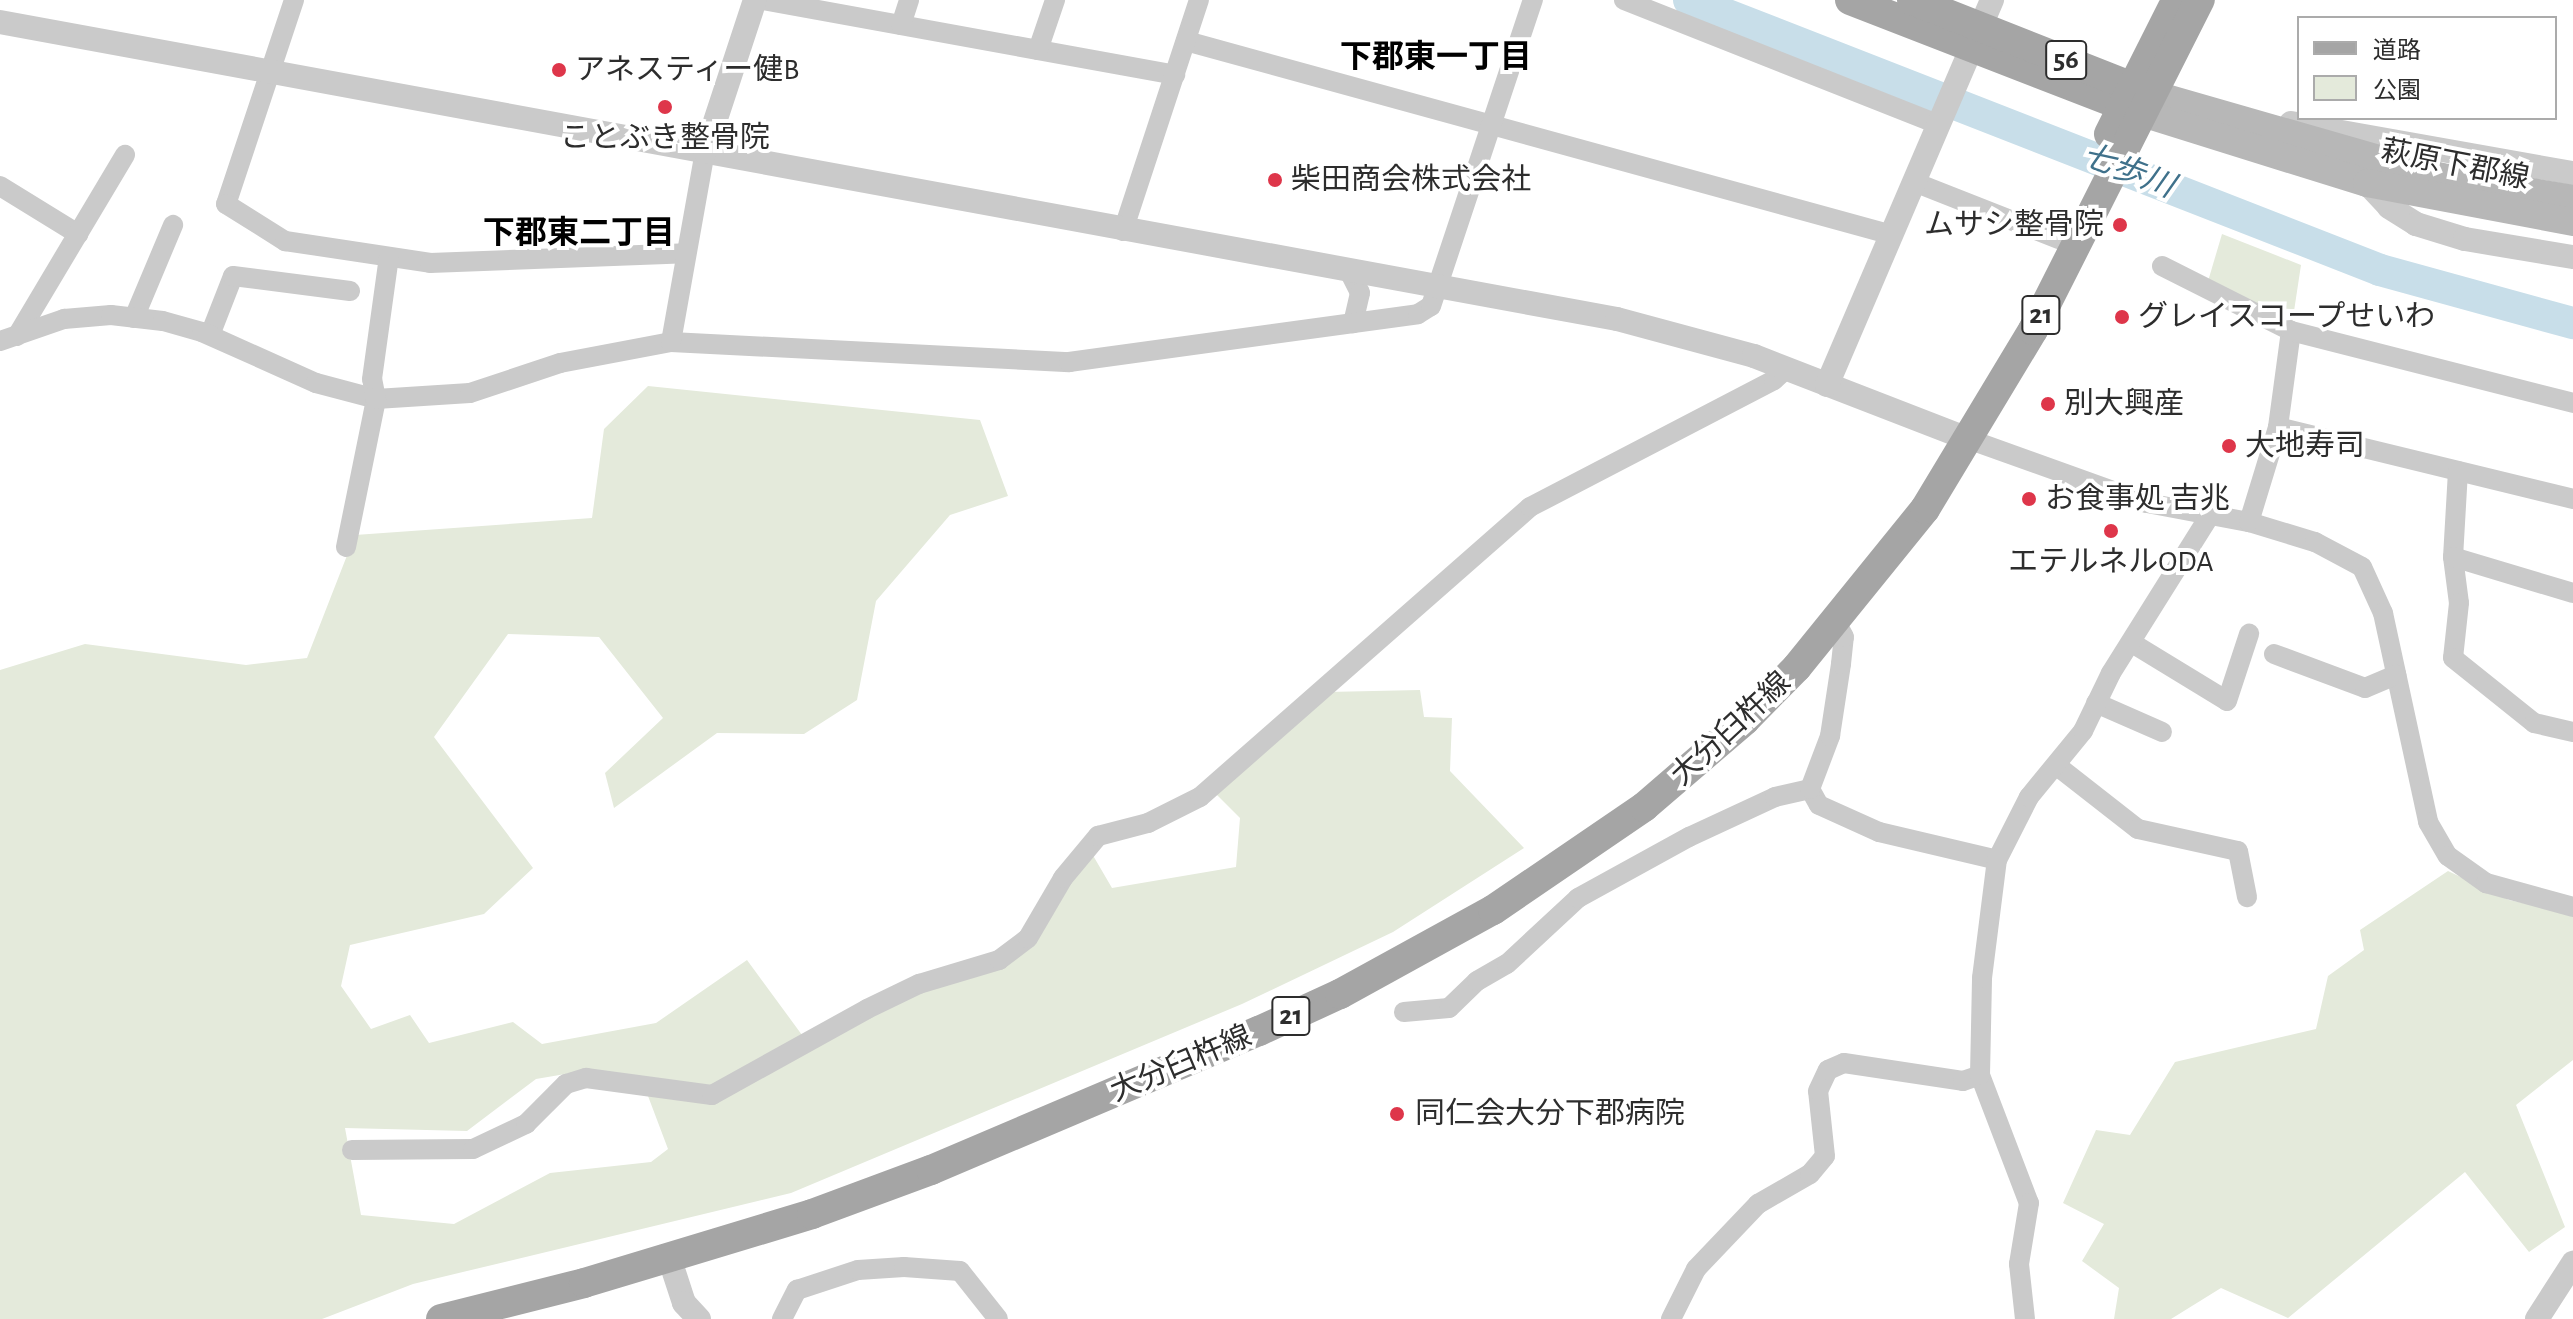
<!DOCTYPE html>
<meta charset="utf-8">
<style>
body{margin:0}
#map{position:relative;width:2573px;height:1319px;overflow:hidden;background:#fff;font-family:"Alegreya Sans","Noto Sans JP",sans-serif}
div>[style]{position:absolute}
.green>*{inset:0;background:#e4eadb}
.river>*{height:32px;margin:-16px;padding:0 16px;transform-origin:16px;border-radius:16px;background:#c8dee9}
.minor>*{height:20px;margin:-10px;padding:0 10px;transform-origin:10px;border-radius:10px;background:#cacaca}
.tertiary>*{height:24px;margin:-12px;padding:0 12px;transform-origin:12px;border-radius:12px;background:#cacaca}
.secondary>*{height:28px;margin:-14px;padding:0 14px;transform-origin:14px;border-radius:14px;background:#b7b7b7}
.primary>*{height:30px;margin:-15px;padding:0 15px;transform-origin:15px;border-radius:15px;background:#a5a5a5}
.dots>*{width:22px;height:22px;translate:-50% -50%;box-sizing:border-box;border:4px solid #fff;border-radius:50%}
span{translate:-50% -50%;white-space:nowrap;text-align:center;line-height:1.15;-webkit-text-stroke:8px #fff;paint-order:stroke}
.shield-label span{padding:2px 6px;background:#fff;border:2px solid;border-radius:6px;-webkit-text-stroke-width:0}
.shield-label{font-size:28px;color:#2d2d2d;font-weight:700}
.poi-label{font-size:30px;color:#2d2d2d}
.left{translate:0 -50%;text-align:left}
.right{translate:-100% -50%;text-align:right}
.street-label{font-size:30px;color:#2d2d2d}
.neighbourhood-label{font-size:32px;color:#000;font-weight:700}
.water-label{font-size:32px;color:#3f718b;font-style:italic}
.legend{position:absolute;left:2297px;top:16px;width:260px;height:104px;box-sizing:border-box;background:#fff;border:2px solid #ababab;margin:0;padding:10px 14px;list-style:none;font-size:24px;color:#2d2d2d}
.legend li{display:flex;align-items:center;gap:16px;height:40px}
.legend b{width:40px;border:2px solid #ababab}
</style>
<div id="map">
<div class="green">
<div style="clip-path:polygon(2222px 234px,2301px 265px,2291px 331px,2206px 288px)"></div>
<div style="clip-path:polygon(648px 386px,980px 420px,1008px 496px,950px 515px,876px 601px,857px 700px,804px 734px,717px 733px,614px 808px,605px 773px,663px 718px,599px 637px,508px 634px,434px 737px,533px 868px,484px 914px,350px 945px,341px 986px,371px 1029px,410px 1015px,429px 1043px,513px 1022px,542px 1044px,656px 1023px,747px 960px,802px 1035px,707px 1089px,583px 1071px,536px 1079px,467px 1131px,345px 1128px,361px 1215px,454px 1224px,550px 1173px,651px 1162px,668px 1149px,648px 1096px,717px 1100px,867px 1013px,1033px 939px,1091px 852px,1112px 888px,1236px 867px,1240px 818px,1213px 791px,1327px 692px,1420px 690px,1424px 717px,1452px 718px,1450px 771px,1524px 848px,1393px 932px,1242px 1004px,791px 1193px,413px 1284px,322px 1319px,0 1319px,0 670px,85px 644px,246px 665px,307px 658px,355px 535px,592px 518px,604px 429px)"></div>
<div style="clip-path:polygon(2448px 871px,2509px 900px,2573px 914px,2573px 1060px,2516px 1105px,2565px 1227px,2529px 1252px,2465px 1172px,2288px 1318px,2221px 1288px,2171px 1319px,2114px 1319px,2119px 1288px,2082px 1261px,2104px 1224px,2063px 1203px,2096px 1130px,2130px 1135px,2175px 1062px,2316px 1029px,2328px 976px,2364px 950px,2360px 930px)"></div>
</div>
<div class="river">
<div style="left:1689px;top:0;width:742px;rotate:21.34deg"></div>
<div style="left:2380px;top:270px;width:200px;rotate:15.4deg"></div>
</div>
<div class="minor">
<div style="left:294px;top:0;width:215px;rotate:108.4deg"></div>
<div style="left:226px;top:204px;width:70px;rotate:32.1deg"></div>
<div style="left:285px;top:241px;width:147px;rotate:8.6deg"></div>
<div style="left:430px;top:263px;width:256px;rotate:-2.2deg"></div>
<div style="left:763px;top:0;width:419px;rotate:10.3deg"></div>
<div style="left:1624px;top:0;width:339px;rotate:21.6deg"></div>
<div style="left:901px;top:25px;width:26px;rotate:-72deg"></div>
<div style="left:1186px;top:41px;width:732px;rotate:15.36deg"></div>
<div style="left:1038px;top:50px;width:53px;rotate:-71.2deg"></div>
<div style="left:1914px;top:182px;width:156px;rotate:21.5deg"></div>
<div style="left:0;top:186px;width:92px;rotate:31.6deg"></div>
<div style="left:1123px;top:231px;width:243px;rotate:-71.8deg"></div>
<div style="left:2162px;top:266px;width:144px;rotate:26.7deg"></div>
<div style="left:1350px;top:273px;width:22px;rotate:63deg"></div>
<div style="left:1360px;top:293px;width:31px;rotate:103deg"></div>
<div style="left:134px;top:318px;width:101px;rotate:-67.2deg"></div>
<div style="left:210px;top:335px;width:63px;rotate:-68.7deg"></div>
<div style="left:233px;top:276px;width:118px;rotate:7.3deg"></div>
<div style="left:17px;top:336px;width:211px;rotate:-59.2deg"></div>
<div style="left:0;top:341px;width:68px;rotate:-19deg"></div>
<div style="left:64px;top:319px;width:47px;rotate:-4.9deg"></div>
<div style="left:111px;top:315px;width:52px;rotate:6.6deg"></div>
<div style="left:163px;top:321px;width:41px;rotate:15.8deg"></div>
<div style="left:202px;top:332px;width:125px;rotate:24.1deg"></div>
<div style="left:316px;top:383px;width:62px;rotate:14.9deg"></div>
<div style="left:376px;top:399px;width:94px;rotate:-3.7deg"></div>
<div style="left:470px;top:393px;width:95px;rotate:-18.4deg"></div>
<div style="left:560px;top:363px;width:113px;rotate:-10.7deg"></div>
<div style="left:671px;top:342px;width:399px;rotate:2.9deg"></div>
<div style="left:1069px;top:362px;width:352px;rotate:-7.8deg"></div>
<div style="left:1418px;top:314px;width:15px;rotate:-32deg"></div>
<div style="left:1431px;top:306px;width:323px;rotate:-71.6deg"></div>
<div style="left:671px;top:342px;width:193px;rotate:-79.9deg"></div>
<div style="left:2278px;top:427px;width:304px;rotate:13.7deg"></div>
<div style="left:1968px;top:439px;width:190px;rotate:19.7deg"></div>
<div style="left:2147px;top:503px;width:104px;rotate:10.6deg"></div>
<div style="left:2249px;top:522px;width:69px;rotate:16.9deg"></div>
<div style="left:2315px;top:542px;width:53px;rotate:28deg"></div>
<div style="left:2362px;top:567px;width:51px;rotate:65.5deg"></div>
<div style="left:2383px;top:613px;width:214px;rotate:77.8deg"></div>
<div style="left:2428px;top:822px;width:39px;rotate:60deg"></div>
<div style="left:2448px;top:856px;width:47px;rotate:35.4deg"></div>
<div style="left:2486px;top:883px;width:90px;rotate:15.4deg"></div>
<div style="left:2458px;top:471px;width:86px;rotate:93.3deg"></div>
<div style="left:2453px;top:557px;width:46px;rotate:82.6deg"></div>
<div style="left:2459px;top:603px;width:55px;rotate:96.2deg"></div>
<div style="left:2453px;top:658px;width:104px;rotate:38.7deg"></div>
<div style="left:2534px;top:723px;width:40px;rotate:13deg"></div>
<div style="left:2249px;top:522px;width:99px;rotate:-73deg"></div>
<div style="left:2278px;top:427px;width:97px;rotate:-82.3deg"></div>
<div style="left:2291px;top:331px;width:291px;rotate:14.3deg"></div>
<div style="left:346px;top:547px;width:151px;rotate:-78.5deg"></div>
<div style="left:376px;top:399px;width:20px;rotate:-101deg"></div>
<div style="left:372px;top:379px;width:123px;rotate:-82.1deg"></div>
<div style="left:2453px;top:557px;width:125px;rotate:16.7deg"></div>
<div style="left:2132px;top:643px;width:111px;rotate:31.4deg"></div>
<div style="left:2227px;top:701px;width:71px;rotate:-71.8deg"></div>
<div style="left:2274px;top:654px;width:97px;rotate:20.5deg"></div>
<div style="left:2365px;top:688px;width:34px;rotate:-23deg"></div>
<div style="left:2096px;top:703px;width:72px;rotate:23.7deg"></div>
<div style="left:2056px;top:765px;width:104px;rotate:38deg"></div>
<div style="left:2138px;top:829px;width:102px;rotate:12.4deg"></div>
<div style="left:2238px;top:851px;width:47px;rotate:78.9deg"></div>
<div style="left:1810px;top:789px;width:18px;rotate:61deg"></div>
<div style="left:1819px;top:805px;width:66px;rotate:24.2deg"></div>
<div style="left:1879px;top:832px;width:121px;rotate:13.3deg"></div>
<div style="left:1404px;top:1012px;width:45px;rotate:-5.1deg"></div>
<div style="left:1449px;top:1008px;width:39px;rotate:-44deg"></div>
<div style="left:1477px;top:981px;width:34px;rotate:-30deg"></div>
<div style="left:1507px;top:964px;width:97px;rotate:-42.9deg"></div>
<div style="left:1578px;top:898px;width:127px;rotate:-28.8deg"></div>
<div style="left:1689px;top:837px;width:95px;rotate:-24.9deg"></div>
<div style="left:1775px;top:797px;width:36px;rotate:-13deg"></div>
<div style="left:1810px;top:789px;width:57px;rotate:-69.3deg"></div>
<div style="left:1830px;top:736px;width:73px;rotate:-81.3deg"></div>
<div style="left:1841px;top:664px;width:27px;rotate:-84deg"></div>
<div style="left:1844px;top:637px;width:17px;rotate:-118deg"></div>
<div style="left:1980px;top:1075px;width:137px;rotate:69.1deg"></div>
<div style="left:2029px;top:1203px;width:62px;rotate:99.3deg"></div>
<div style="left:2019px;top:1264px;width:55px;rotate:83.8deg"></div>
<div style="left:352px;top:1150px;width:121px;rotate:-0.5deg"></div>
<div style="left:473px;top:1149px;width:59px;rotate:-25.3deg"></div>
<div style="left:526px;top:1124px;width:57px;rotate:-45deg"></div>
<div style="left:566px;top:1084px;width:21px;rotate:-17deg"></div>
<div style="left:586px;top:1078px;width:127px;rotate:7.7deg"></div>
<div style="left:712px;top:1095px;width:177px;rotate:-29deg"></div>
<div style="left:867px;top:1009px;width:58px;rotate:-25.7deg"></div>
<div style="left:919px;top:984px;width:84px;rotate:-16.7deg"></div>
<div style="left:999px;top:960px;width:36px;rotate:-37deg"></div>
<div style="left:1028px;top:938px;width:69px;rotate:-59.7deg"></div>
<div style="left:1063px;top:878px;width:55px;rotate:-50.2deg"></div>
<div style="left:1098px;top:836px;width:52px;rotate:-14.6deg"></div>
<div style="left:1148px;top:823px;width:58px;rotate:-26.6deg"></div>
<div style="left:1200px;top:797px;width:439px;rotate:-41.3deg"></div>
<div style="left:1530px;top:507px;width:275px;rotate:-27.5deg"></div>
<div style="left:1774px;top:380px;width:16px;rotate:-43deg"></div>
<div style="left:782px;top:1319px;width:33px;rotate:-63deg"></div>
<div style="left:797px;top:1290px;width:64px;rotate:-18.2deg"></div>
<div style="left:858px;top:1270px;width:46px;rotate:-3.7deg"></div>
<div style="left:904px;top:1267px;width:56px;rotate:4.1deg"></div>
<div style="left:960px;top:1271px;width:61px;rotate:51.6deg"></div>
<div style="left:1671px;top:1319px;width:56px;rotate:-63.4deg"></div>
<div style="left:1696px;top:1269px;width:90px;rotate:-46.4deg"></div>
<div style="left:1758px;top:1204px;width:60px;rotate:-30deg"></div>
<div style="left:1810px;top:1174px;width:23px;rotate:-50deg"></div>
<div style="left:1825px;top:1156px;width:65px;rotate:-96.1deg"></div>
<div style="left:1818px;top:1091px;width:23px;rotate:-65deg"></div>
<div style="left:1828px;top:1070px;width:17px;rotate:-24deg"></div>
<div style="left:1844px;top:1063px;width:120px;rotate:8.6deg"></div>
<div style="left:1963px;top:1081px;width:18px;rotate:-19deg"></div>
<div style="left:1980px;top:1075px;width:97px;rotate:-88.8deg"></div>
<div style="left:1982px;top:978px;width:119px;rotate:-82.8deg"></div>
<div style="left:1997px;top:860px;width:71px;rotate:-63.1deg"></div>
<div style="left:2029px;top:797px;width:85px;rotate:-50.7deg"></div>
<div style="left:2083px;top:731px;width:64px;rotate:-64.2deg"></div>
<div style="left:2111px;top:673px;width:186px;rotate:-57.9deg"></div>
</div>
<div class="tertiary">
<div style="left:0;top:22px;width:1644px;rotate:10.41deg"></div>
<div style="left:1617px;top:319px;width:142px;rotate:15.1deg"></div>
<div style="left:1754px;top:356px;width:230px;rotate:21.2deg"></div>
<div style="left:2291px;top:123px;width:286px;rotate:10.1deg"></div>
<div style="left:705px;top:152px;width:160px;rotate:-71.8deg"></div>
<div style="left:2367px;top:183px;width:33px;rotate:47deg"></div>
<div style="left:2389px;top:207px;width:32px;rotate:32deg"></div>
<div style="left:2416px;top:224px;width:51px;rotate:17deg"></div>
<div style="left:2465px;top:239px;width:109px;rotate:9.5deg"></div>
<div style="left:1827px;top:385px;width:419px;rotate:-66.8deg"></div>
<div style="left:669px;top:1257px;width:48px;rotate:71.9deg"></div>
<div style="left:684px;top:1303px;width:22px;rotate:47deg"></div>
<div style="left:2537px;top:1319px;width:67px;rotate:-57.3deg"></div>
</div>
<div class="secondary">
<div style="left:2152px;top:94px;width:302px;rotate:16deg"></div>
<div style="left:2442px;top:177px;width:133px;rotate:9.5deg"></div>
<div style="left:2142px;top:113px;width:236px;rotate:17.3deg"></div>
<div style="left:2367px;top:183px;width:210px;rotate:10.7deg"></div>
</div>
<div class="primary">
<div style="left:1850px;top:0;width:310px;rotate:21.2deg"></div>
<div style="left:1912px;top:0;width:254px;rotate:21.5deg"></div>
<div style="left:2109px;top:134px;width:140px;rotate:-63.3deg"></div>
<div style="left:441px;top:1319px;width:147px;rotate:-14.1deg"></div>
<div style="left:584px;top:1283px;width:238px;rotate:-16.8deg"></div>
<div style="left:812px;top:1214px;width:127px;rotate:-20.3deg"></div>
<div style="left:931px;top:1170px;width:356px;rotate:-23deg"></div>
<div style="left:1259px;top:1031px;width:89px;rotate:-24.6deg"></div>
<div style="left:1340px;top:994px;width:175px;rotate:-28.8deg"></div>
<div style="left:1493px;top:910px;width:183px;rotate:-34.3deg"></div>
<div style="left:1644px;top:807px;width:133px;rotate:-40.7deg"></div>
<div style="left:1745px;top:720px;width:74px;rotate:-45.5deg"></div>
<div style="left:1797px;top:667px;width:203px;rotate:-51deg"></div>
<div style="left:1925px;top:509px;width:209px;rotate:-58.9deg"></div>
<div style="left:2033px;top:330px;width:370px;rotate:-63.2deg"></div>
</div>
<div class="dots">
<div style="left:559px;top:70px;background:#de364a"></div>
<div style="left:665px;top:107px;background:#de364a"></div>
<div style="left:1275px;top:180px;background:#de364a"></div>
<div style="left:2120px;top:225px;background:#de364a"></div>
<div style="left:2122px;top:317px;background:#de364a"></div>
<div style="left:2048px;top:404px;background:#de364a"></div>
<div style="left:2229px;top:446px;background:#de364a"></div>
<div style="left:2029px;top:499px;background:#de364a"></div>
<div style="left:2111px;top:531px;background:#de364a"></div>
<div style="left:1397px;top:1114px;background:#de364a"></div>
</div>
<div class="shield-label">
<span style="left:2066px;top:60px">56</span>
<span style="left:2041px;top:315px">21</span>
<span style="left:1291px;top:1016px">21</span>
</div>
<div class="poi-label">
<span class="left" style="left:575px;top:70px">アネスティー健B</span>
<span style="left:665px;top:138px">ことぶき整骨院</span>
<span class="left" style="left:1291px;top:180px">柴田商会株式会社</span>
<span class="right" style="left:2104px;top:225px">ムサシ整骨院</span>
<span class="left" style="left:2138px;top:317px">グレイスコープせいわ</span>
<span class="left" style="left:2064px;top:404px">別大興産</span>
<span class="left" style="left:2245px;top:446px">大地寿司</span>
<span class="left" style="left:2045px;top:499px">お食事処 吉兆</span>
<span style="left:2111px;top:562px">エテルネルODA</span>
<span class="left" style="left:1415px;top:1114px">同仁会大分下郡病院</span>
</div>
<div class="street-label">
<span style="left:2455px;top:165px;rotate:11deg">萩原下郡線</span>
<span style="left:1731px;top:729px;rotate:-43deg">大分臼杵線</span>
<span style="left:1181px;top:1064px;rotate:-23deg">大分臼杵線</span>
</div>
<div class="neighbourhood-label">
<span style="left:1436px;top:57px">下郡東一丁目</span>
<span style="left:579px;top:233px">下郡東二丁目</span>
</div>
<div class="water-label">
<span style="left:2128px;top:171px;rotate:21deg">七歩川</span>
</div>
<ul class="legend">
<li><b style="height:10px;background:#a5a5a5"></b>道路</li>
<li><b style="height:22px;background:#e4eadb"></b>公園</li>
</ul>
</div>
